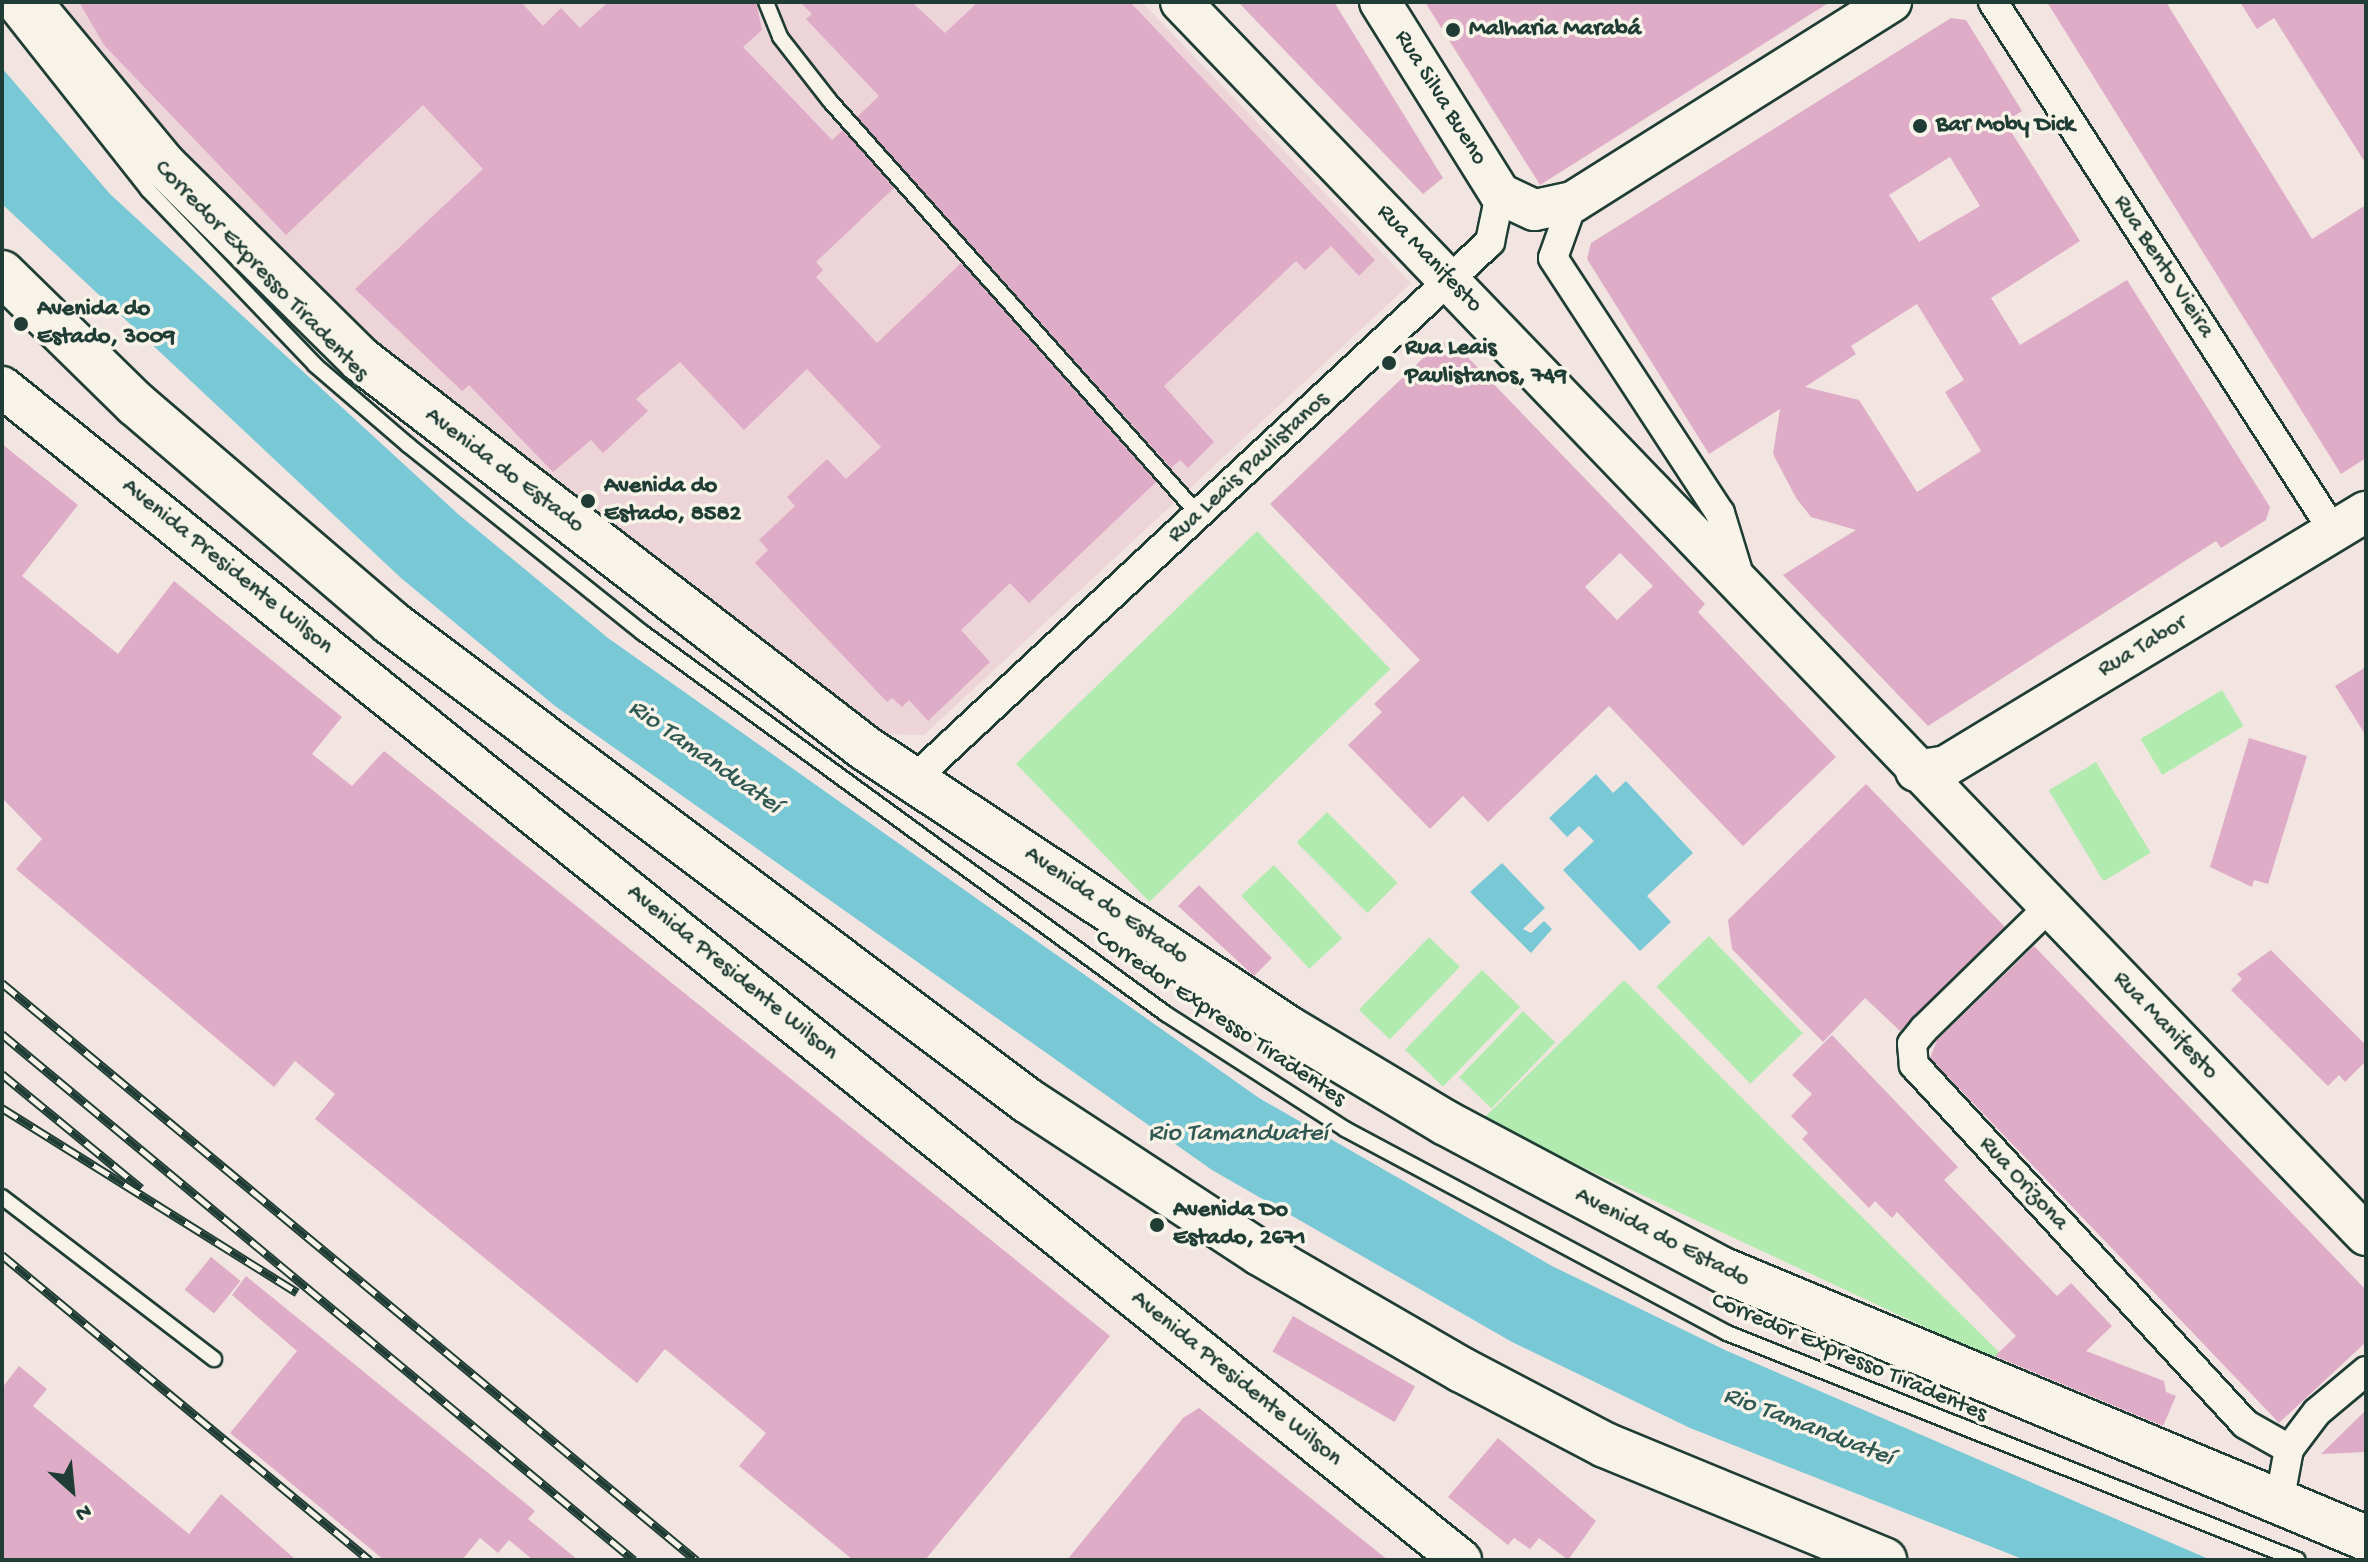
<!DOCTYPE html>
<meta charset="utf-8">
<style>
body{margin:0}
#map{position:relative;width:2368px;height:1562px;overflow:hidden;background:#f2e5e1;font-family:"Gochi Hand",sans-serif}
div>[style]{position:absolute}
.built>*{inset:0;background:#ecd4d9}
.green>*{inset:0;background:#b2ebaf;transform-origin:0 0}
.water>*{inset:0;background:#79c8d6}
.building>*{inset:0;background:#dfacc7;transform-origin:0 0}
.roads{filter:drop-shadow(2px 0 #1f3d34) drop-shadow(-2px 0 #1f3d34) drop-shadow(0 2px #1f3d34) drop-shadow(0 -2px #1f3d34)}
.lane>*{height:14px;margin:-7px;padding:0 7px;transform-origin:7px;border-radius:7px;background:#f7f3e8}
.street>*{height:28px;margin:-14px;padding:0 14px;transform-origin:14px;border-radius:14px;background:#f7f3e8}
.secondary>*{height:40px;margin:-20px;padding:0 20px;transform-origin:20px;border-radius:20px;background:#f7f3e8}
.highway>*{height:44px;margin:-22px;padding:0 22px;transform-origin:22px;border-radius:22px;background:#f7f3e8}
.rail>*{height:9px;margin-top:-4.5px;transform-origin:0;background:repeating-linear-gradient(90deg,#f7f3e8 0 18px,#1f3d34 0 36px);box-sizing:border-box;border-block:2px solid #1f3d34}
.dots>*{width:22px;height:22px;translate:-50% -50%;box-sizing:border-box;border:4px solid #f7f3e8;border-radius:50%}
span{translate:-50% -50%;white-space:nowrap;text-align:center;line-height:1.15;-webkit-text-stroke:7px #f7f3e8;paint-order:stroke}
.poi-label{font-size:24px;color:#1f3d34;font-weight:700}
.left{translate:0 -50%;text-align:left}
.street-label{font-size:24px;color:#1f3d34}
.water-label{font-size:26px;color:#315954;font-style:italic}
.frame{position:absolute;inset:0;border:4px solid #1f3d34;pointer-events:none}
.north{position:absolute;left:32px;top:1450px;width:80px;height:80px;-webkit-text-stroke:6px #f7f3e8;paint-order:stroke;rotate:153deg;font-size:22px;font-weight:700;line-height:32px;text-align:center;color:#1f3d34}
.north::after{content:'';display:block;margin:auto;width:28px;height:36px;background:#1f3d34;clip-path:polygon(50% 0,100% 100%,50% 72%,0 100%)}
</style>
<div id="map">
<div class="built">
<div style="clip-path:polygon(61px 2px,1142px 2px,1411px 283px,924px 735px,876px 734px,452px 409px,333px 307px,179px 148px)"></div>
</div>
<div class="green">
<div style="left:1257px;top:531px;width:192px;height:335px;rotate:46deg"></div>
<div style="left:2222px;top:690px;width:42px;height:95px;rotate:59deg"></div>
<div style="left:2096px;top:762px;width:106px;height:55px;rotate:59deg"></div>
<div style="left:1327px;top:812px;width:100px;height:43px;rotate:45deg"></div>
<div style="left:1274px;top:865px;width:100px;height:45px;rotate:47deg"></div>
<div style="left:1709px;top:936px;width:135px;height:73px;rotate:46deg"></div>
<div style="left:1429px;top:937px;width:43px;height:101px;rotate:44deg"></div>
<div style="left:1482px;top:970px;width:53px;height:111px;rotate:44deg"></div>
<div style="clip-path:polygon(1624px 980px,1780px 1136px,2000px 1353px,1993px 1359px,1482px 1120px)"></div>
<div style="left:1523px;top:1011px;width:45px;height:92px;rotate:44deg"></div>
</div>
<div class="water">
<div style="clip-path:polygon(2px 68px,110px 194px,458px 514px,608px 638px,1259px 1098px,1552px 1266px,1725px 1350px,2211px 1560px,2025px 1560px,1690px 1428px,1512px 1342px,1212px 1170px,555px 706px,401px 578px,2px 204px)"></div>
<div style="clip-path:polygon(1596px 774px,1613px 793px,1626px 781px,1693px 853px,1647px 896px,1671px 922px,1640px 951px,1563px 870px,1594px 841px,1579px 826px,1567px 837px,1549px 818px)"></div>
<div style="clip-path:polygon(1502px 863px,1545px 908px,1523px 929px,1531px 933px,1544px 921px,1552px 929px,1531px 953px,1470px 892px)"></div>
</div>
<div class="building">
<div style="clip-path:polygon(79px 2px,521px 2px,543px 26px,561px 8px,580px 28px,608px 2px,756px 2px,762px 30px,743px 47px,832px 140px,843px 130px,894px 188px,816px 262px,823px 270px,816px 277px,877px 343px,961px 263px,1156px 482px,1029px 603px,1010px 583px,961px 630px,990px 662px,928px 721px,909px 700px,902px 707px,892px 698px,887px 702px,755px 563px,768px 550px,759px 540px,795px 506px,787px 497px,827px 459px,846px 479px,881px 447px,807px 369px,744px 430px,680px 362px,636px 399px,648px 411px,603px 453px,591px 440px,553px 472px,469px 385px,462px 391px,355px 289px,483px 169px,423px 105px,286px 235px,104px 45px)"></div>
<div style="clip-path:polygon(800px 2px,912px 2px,945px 33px,978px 2px,1130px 2px,1375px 260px,1359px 276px,1331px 246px,1305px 270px,1296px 261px,1164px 386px,1214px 442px,1188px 468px,1180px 460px,1171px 468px,857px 117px,879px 96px,806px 19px,812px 14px)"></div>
<div style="clip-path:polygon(1238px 2px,1334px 2px,1443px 178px,1423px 194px)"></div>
<div style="clip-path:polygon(1425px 2px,1830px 2px,1540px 185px)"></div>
<div style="clip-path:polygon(2047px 2px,2166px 2px,2312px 239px,2366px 205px,2366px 458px,2341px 474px)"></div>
<div style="clip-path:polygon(2240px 2px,2366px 2px,2366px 164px,2274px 18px,2257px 29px)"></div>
<div style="clip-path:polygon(evenodd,1951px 18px,1966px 20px,2022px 111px,2005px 122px,2080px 241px,1991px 298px,2020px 345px,2127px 280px,2270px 507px,2266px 520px,2221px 548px,2216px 541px,1928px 726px,1783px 575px,1856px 530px,1811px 517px,1796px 498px,1773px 454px,1780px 409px,1709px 454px,1587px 259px,1591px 243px,1951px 18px,1950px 157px,1980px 206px,1919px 242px,1889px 195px,1950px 157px,1951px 18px,1917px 304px,1964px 380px,1945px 392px,1981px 451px,1917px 492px,1859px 400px,1805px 387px,1856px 354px,1851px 346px,1917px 304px)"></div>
<div style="clip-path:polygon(evenodd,1440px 342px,1454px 343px,1626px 521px,1705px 604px,1698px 612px,1836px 757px,1743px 846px,1609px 706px,1488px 822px,1463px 796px,1430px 829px,1348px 745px,1382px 712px,1374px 704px,1420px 660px,1270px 504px,1440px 342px,1620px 553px,1653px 586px,1617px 620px,1585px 587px,1620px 553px)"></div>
<div style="clip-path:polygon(2px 444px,78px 505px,22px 576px,118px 654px,174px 581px,342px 717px,312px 754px,352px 786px,384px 751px,1110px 1336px,925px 1560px,853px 1560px,739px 1466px,766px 1433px,665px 1349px,637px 1383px,315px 1119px,335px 1094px,295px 1061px,274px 1087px,16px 869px,42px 839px,2px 798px)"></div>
<div style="clip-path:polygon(2366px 667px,2366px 736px,2335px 686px)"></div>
<div style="clip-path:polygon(2249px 738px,2307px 756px,2268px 884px,2254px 880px,2252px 887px,2210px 867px)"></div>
<div style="clip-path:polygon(1866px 784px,2005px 927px,1900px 1031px,1865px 998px,1823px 1042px,1732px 949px,1728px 920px)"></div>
<div style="clip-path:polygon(1199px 885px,1272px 958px,1254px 976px,1178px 906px)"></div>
<div style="clip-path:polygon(2034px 946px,2366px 1290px,2366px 1342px,2279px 1423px,1930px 1058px,1937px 1040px)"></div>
<div style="clip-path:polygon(2271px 950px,2366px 1045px,2366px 1061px,2345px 1082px,2339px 1075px,2328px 1086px,2231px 990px,2242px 979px,2237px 974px)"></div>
<div style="clip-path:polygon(1832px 1035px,1958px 1167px,1944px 1180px,2057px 1296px,2071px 1283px,2112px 1326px,2086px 1351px,2164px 1381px,2166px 1392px,2176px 1396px,2163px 1426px,1995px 1356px,2016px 1336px,1897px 1212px,1892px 1218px,1875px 1201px,1869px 1208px,1802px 1139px,1808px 1133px,1791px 1116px,1812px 1094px,1792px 1075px)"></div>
<div style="left:211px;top:1257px;width:38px;height:42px;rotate:39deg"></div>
<div style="clip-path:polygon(246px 1276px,535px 1511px,528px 1519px,578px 1560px,533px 1560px,509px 1540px,498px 1553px,480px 1538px,462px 1560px,384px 1560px,230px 1433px,297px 1351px,232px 1295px)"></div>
<div style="left:1293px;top:1316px;width:141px;height:41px;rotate:30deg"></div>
<div style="clip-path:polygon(19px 1366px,47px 1389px,33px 1406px,189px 1534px,221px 1494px,296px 1560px,2px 1560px,2px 1388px)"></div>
<div style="clip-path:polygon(1199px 1408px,1344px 1525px,1388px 1560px,1067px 1560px,1183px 1418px)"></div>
<div style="clip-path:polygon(2366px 1410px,2366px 1452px,2321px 1454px)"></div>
<div style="clip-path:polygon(1498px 1438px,1596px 1521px,1568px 1560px,1539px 1538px,1530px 1549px,1514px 1538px,1508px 1545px,1448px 1497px)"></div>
</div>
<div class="roads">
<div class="lane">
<div style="left:766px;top:2px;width:38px;rotate:68deg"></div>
<div style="left:780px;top:37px;width:81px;rotate:52deg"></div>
<div style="left:830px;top:101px;width:555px;rotate:48.29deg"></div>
<div style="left:2px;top:5px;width:236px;rotate:51.7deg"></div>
<div style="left:148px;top:190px;width:242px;rotate:46.3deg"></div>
<div style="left:315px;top:365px;width:123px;rotate:40.7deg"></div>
<div style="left:408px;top:445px;width:301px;rotate:38.7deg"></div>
<div style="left:643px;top:633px;width:647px;rotate:36.07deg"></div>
<div style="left:1166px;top:1014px;width:213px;rotate:32.7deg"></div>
<div style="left:1345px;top:1129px;width:433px;rotate:28.1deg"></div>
<div style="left:1727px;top:1333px;width:614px;rotate:21.68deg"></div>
<div style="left:2px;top:1197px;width:267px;rotate:37.4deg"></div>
</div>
<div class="street">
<div style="left:1993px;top:2px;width:630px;rotate:57.24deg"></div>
<div style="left:1573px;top:202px;width:59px;rotate:109.7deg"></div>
<div style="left:1553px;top:258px;width:305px;rotate:56.8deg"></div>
<div style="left:1720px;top:513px;width:75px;rotate:73deg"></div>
<div style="left:913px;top:780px;width:789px;rotate:-43deg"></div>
<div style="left:1490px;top:242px;width:49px;rotate:-78.2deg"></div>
<div style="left:2049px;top:907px;width:175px;rotate:135.7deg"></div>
<div style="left:1924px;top:1029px;width:19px;rotate:129deg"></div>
<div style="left:1912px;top:1044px;width:21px;rotate:85deg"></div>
<div style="left:1914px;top:1065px;width:488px;rotate:47.3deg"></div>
<div style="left:2245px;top:1424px;width:51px;rotate:29.6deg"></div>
<div style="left:2279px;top:1503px;width:55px;rotate:-79.5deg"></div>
<div style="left:2289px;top:1449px;width:46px;rotate:-52.9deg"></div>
<div style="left:2317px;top:1412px;width:64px;rotate:-39.9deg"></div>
</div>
<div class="secondary">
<div style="left:1181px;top:2px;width:1710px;rotate:46.14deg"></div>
<div style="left:1380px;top:2px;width:226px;rotate:58deg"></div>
<div style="left:1500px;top:194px;width:38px;rotate:25deg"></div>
<div style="left:1535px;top:210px;width:39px;rotate:-12deg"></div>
<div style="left:1573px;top:202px;width:376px;rotate:-32.2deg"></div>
<div style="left:2px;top:387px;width:1872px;rotate:38.8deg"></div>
<div style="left:1916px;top:771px;width:30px;rotate:-9deg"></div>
<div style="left:1946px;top:766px;width:491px;rotate:-31.2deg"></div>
</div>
<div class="highway">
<div style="left:29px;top:2px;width:209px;rotate:50.4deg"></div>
<div style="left:162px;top:163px;width:279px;rotate:44.7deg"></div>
<div style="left:360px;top:359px;width:637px;rotate:37.61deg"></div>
<div style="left:865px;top:748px;width:509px;rotate:33.53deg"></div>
<div style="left:1289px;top:1029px;width:183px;rotate:30.9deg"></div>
<div style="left:1446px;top:1123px;width:314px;rotate:28deg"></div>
<div style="left:1723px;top:1270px;width:697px;rotate:22.63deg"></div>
<div style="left:2px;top:273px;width:187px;rotate:44.4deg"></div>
<div style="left:136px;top:404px;width:335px;rotate:40.6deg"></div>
<div style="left:390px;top:622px;width:798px;rotate:36.9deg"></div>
<div style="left:1028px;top:1101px;width:277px;rotate:33.2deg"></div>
<div style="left:1260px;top:1253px;width:233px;rotate:30.1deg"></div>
<div style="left:1462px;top:1370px;width:161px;rotate:27.7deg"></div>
<div style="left:1605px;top:1445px;width:302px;rotate:22.4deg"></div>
</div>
</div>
<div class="rail">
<div style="left:2px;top:983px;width:903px;rotate:39.74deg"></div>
<div style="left:2px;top:1034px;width:822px;rotate:39.77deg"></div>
<div style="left:2px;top:1074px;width:180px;rotate:39.4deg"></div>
<div style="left:2px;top:1108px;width:348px;rotate:32deg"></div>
<div style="left:2px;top:1255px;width:478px;rotate:39.7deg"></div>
</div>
<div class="dots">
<div style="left:1453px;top:30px;background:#1f3d34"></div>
<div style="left:1920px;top:126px;background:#1f3d34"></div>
<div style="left:21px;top:324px;background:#1f3d34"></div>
<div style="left:1389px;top:363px;background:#1f3d34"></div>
<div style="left:588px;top:501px;background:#1f3d34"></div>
<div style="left:1157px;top:1225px;background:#1f3d34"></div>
</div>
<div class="poi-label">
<span class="left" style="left:1469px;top:30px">Malharia Marabá</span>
<span class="left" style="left:1936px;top:126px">Bar Moby Dick</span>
<span class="left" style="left:37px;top:324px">Avenida do<br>Estado, 3009</span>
<span class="left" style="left:1405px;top:363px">Rua Leais<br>Paulistanos, 749</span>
<span class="left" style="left:604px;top:501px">Avenida do<br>Estado, 8582</span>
<span class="left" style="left:1173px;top:1225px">Avenida Do<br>Estado, 2671</span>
</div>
<div class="street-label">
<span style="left:1440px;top:98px;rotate:58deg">Rua Silva Bueno</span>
<span style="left:1429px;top:259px;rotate:46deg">Rua Manifesto</span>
<span style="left:2163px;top:267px;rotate:57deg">Rua Bento Vieira</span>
<span style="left:261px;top:271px;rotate:46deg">Corredor Expresso Tiradentes</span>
<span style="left:1249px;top:468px;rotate:-43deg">Rua Leais Paulistanos</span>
<span style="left:504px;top:471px;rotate:37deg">Avenida do Estado</span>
<span style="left:227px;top:567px;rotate:39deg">Avenida Presidente Wilson</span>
<span style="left:2143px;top:647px;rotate:-31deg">Rua Tabor</span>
<span style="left:1106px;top:906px;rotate:34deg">Avenida do Estado</span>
<span style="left:732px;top:973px;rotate:39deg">Avenida Presidente Wilson</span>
<span style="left:1220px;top:1019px;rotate:34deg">Corredor Expresso Tiradentes</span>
<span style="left:2165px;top:1026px;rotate:46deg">Rua Manifesto</span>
<span style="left:2023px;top:1184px;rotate:47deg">Rua Orizona</span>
<span style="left:1662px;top:1238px;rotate:27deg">Avenida do Estado</span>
<span style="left:1849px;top:1358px;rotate:23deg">Corredor Expresso Tiradentes</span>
<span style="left:1236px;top:1379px;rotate:39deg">Avenida Presidente Wilson</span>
</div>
<div class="water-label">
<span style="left:704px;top:758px;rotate:35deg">Rio Tamanduateí</span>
<span style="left:1238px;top:1135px">Rio Tamanduateí</span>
<span style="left:1808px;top:1428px;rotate:21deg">Rio Tamanduateí</span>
</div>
<div class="frame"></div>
<div class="north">N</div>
</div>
